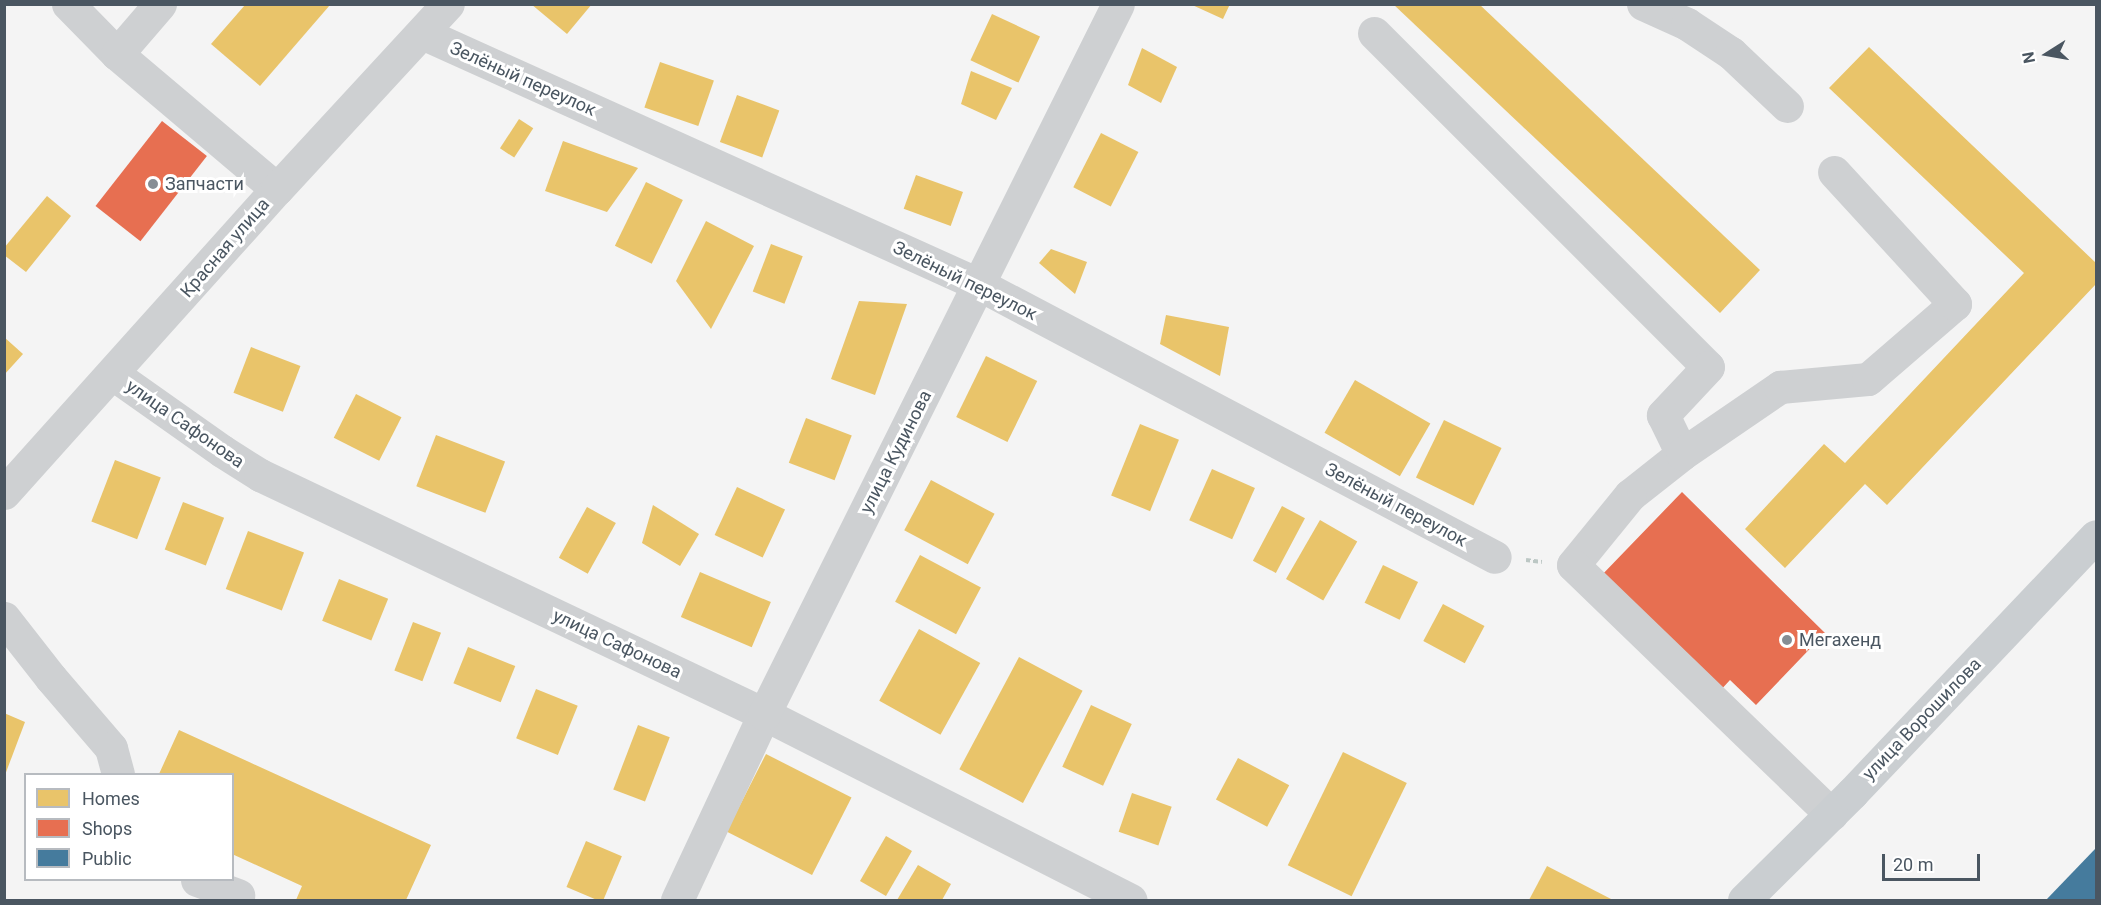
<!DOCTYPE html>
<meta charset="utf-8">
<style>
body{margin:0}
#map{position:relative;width:2101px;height:905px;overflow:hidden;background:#f4f4f4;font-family:Roboto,sans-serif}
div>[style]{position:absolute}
.homes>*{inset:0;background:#e9c46a;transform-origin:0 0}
.shops>*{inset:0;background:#e76f51;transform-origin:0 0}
.public>*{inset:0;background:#457b9d}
.path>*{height:4px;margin-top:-2px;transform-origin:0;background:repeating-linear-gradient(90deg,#bcc7c4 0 4.5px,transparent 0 7.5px)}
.minor>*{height:33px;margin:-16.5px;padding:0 16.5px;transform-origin:16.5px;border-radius:16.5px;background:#ced0d2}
.major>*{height:33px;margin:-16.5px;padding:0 16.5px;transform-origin:16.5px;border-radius:16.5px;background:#caced1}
.dots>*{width:16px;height:16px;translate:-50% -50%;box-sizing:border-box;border:3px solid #fff;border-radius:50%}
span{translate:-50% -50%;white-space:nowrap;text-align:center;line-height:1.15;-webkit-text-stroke:6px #fff;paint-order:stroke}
.street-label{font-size:18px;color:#4a5661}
.poi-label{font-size:18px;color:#4a5661}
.left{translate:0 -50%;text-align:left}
.frame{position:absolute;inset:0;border:6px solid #4a5661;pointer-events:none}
.legend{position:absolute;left:24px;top:773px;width:210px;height:108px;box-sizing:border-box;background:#fff;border:2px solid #b7bbc0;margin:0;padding:8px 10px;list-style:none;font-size:18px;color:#4a5661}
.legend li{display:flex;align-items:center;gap:12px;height:30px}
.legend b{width:30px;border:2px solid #b7bbc0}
.north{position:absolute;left:2017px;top:24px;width:60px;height:60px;-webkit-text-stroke:4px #fff;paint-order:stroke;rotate:259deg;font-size:16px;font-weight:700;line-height:24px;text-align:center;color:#4a5661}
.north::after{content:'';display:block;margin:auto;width:21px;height:27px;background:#4a5661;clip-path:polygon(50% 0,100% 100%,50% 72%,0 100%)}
.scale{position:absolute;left:1882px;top:854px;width:98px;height:27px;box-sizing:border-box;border:3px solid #4a5661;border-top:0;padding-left:8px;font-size:18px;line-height:21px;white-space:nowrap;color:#4a5661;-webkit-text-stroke:4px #fff;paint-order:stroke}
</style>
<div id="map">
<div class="homes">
<div style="clip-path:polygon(531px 4px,592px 4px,567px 34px)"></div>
<div style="clip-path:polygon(1190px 4px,1230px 4px,1223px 19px)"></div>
<div style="clip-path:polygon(1393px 4px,1479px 4px,1760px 270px,1720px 313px)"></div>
<div style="clip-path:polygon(245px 5px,330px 5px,260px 86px,211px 44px)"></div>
<div style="left:992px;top:14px;width:53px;height:51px;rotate:25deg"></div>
<div style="clip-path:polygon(1869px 47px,2096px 263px,2096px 284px,1887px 505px,1865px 484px,1785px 568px,1745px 529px,1824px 444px,1845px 463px,2024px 273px,1829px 88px)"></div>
<div style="clip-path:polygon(1142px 48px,1177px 67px,1161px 103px,1128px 85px)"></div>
<div style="left:660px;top:62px;width:57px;height:48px;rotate:19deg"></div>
<div style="clip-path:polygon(971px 71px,1012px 88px,996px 120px,961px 104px)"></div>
<div style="left:737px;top:95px;width:45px;height:50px;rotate:20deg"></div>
<div style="left:519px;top:119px;width:17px;height:35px;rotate:33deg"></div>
<div style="left:1101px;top:133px;width:42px;height:61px;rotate:27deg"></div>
<div style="clip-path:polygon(563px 141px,638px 168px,607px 212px,545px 191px)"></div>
<div style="left:916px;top:175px;width:50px;height:36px;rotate:20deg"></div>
<div style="left:646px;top:182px;width:41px;height:71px;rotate:26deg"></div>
<div style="clip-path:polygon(47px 196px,71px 216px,26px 272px,4px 255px,4px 248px)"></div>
<div style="clip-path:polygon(706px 221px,754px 246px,711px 329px,676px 281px)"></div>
<div style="left:771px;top:244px;width:34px;height:51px;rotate:21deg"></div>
<div style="clip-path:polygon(1051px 249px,1087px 262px,1075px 294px,1039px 263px)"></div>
<div style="clip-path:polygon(859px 301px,907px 304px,875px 395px,831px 379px)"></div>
<div style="clip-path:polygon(1166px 315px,1229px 327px,1220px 376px,1160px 344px)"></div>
<div style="clip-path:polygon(4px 337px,23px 354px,4px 375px)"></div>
<div style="left:251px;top:347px;width:53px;height:49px;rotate:21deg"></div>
<div style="left:986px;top:356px;width:57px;height:68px;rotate:26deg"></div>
<div style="left:1355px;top:380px;width:87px;height:61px;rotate:30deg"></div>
<div style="left:356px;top:394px;width:51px;height:49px;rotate:27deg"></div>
<div style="left:806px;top:418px;width:49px;height:48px;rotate:21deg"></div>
<div style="left:1444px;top:420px;width:64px;height:64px;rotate:26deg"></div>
<div style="left:1140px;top:424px;width:42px;height:77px;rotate:22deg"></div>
<div style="left:436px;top:435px;width:74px;height:55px;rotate:21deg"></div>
<div style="left:115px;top:460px;width:49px;height:66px;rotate:21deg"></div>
<div style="left:1212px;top:469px;width:47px;height:56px;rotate:24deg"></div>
<div style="left:931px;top:480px;width:72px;height:57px;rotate:28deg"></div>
<div style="left:737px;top:487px;width:53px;height:53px;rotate:25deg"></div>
<div style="left:183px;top:502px;width:44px;height:51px;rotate:21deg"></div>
<div style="clip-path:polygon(653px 505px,699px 534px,680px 566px,642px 543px)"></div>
<div style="left:1282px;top:506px;width:26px;height:62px;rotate:28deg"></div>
<div style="left:587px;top:507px;width:33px;height:58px;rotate:29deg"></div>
<div style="left:1320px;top:520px;width:43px;height:68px;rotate:30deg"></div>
<div style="left:248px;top:531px;width:60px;height:62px;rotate:21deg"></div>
<div style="left:920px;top:555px;width:69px;height:53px;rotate:28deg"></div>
<div style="left:1383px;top:565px;width:39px;height:42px;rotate:26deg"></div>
<div style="left:700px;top:572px;width:77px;height:49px;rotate:23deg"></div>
<div style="left:339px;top:579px;width:53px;height:45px;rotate:22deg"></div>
<div style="left:1443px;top:604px;width:47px;height:42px;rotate:28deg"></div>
<div style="left:413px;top:622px;width:30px;height:52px;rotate:21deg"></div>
<div style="left:919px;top:629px;width:70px;height:82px;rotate:29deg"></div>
<div style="left:468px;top:647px;width:51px;height:39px;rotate:22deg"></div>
<div style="left:1019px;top:657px;width:72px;height:127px;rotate:28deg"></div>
<div style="left:536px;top:689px;width:45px;height:53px;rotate:22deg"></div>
<div style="left:1091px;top:705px;width:45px;height:68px;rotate:25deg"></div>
<div style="clip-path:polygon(4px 713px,25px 722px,5px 775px,4px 775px)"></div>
<div style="left:638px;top:725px;width:34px;height:69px;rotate:21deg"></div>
<div style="clip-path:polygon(179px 730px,431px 845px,406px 900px,296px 900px,302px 886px,232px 854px,232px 774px,159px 774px)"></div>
<div style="left:1343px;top:752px;width:71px;height:126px;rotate:26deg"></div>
<div style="left:766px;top:754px;width:96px;height:87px;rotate:27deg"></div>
<div style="left:1238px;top:758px;width:58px;height:47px;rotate:28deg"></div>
<div style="left:1132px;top:793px;width:42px;height:41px;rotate:19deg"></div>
<div style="left:886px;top:836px;width:30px;height:52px;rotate:30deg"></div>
<div style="left:586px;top:841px;width:39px;height:50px;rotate:23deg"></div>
<div style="clip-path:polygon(918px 865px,951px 884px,942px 900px,897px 900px)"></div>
<div style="clip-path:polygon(1547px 866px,1613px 900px,1529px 900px)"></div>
</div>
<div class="shops">
<div style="left:162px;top:121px;width:57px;height:108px;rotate:38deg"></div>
<div style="clip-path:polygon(1682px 492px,1825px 633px,1756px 705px,1730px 680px,1718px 693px,1599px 578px)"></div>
</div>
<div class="public">
<div style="clip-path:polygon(2096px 848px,2096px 900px,2046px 900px)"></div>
</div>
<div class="path">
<div style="left:1526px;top:560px;width:16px;rotate:7deg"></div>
</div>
<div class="minor">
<div style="left:68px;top:4px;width:70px;rotate:45.6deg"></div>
<div style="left:117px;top:54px;width:209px;rotate:40.2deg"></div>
<div style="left:1643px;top:4px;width:48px;rotate:24.4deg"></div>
<div style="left:1687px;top:24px;width:53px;rotate:33.4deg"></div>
<div style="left:1731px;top:53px;width:77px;rotate:43.4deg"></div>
<div style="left:422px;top:33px;width:612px;rotate:24.3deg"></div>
<div style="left:980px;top:285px;width:582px;rotate:27.84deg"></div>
<div style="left:1374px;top:33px;width:472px;rotate:45deg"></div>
<div style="left:1708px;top:367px;width:66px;rotate:133.2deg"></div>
<div style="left:1663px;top:415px;width:43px;rotate:64deg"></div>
<div style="left:1682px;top:454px;width:66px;rotate:141.7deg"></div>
<div style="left:1630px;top:495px;width:90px;rotate:129.2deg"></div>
<div style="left:1573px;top:565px;width:359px;rotate:44deg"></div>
<div style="left:117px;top:54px;width:66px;rotate:-49.3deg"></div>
<div style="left:113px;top:374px;width:133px;rotate:35.2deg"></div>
<div style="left:222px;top:451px;width:45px;rotate:32.3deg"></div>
<div style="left:260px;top:475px;width:558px;rotate:25.37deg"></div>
<div style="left:764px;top:714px;width:411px;rotate:26.9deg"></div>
<div style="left:1682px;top:454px;width:119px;rotate:-34.4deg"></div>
<div style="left:1780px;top:387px;width:88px;rotate:-5.2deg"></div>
<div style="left:1868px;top:379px;width:115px;rotate:-40.8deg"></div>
<div style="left:1955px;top:304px;width:179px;rotate:-132.5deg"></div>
<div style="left:4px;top:493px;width:409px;rotate:-48.1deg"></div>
<div style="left:277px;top:189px;width:252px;rotate:-47.3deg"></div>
<div style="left:4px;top:618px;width:76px;rotate:51.9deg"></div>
<div style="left:51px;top:678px;width:92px;rotate:49.4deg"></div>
<div style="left:111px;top:748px;width:27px;rotate:75deg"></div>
<div style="left:197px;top:880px;width:44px;rotate:20.1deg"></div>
<div style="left:677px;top:900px;width:205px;rotate:-64.9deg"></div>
<div style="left:764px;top:714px;width:793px;rotate:-63.5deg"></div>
</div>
<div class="major">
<div style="left:1744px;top:900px;width:152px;rotate:-44.7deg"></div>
<div style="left:1852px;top:793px;width:354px;rotate:-46.5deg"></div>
</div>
<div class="dots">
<div style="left:153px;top:184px;background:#868d94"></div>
<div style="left:1787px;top:640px;background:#868d94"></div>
</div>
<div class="street-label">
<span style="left:523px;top:79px;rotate:24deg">Зелёный переулок</span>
<span style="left:225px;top:248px;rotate:-49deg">Красная улица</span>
<span style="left:965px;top:281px;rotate:26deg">Зелёный переулок</span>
<span style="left:185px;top:424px;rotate:35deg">улица Сафонова</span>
<span style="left:896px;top:452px;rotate:-63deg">улица Кудинова</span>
<span style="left:1396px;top:505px;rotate:28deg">Зелёный переулок</span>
<span style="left:617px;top:644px;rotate:25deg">улица Сафонова</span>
<span style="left:1922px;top:719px;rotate:-46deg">улица Ворошилова</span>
</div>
<div class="poi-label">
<span class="left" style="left:165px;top:184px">Запчасти</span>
<span class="left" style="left:1799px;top:640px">Мегахенд</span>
</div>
<div class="frame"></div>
<ul class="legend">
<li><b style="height:16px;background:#e9c46a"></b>Homes</li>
<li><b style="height:16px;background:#e76f51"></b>Shops</li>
<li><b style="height:16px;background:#457b9d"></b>Public</li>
</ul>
<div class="north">N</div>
<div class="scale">20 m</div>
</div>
